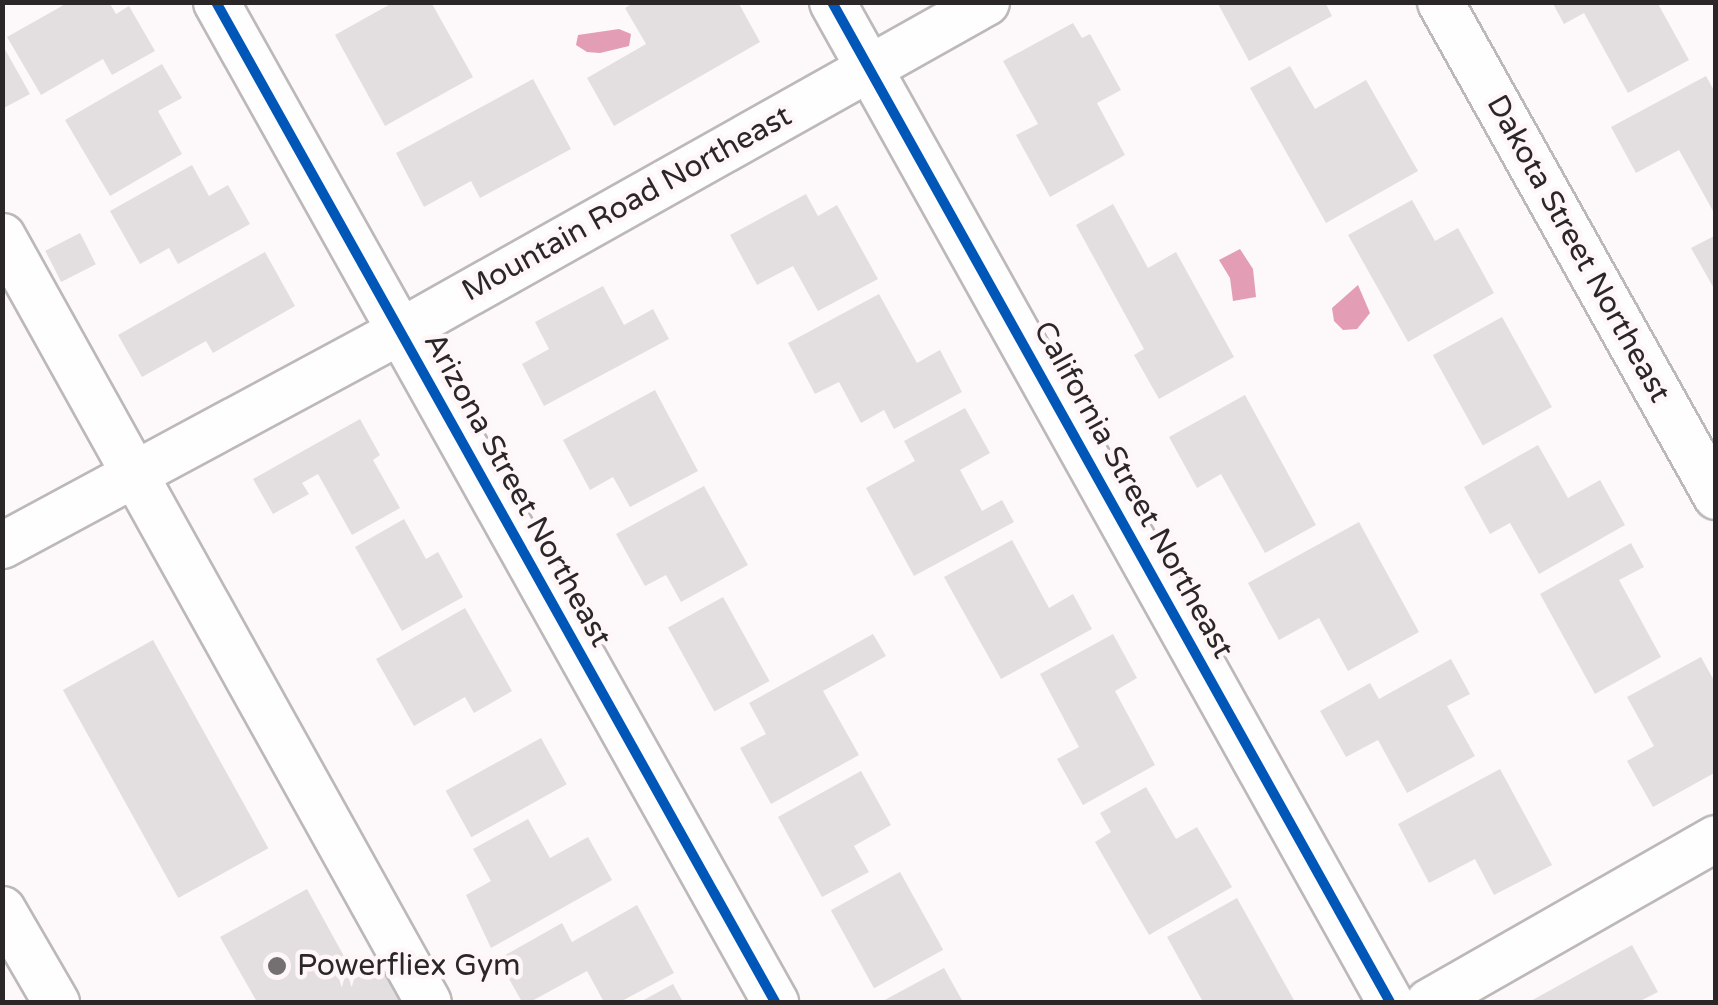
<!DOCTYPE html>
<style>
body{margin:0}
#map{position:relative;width:1718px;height:1005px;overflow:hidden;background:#fdf8f9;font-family:"Varela Round",sans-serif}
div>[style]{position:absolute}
.water>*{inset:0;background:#e39db5}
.building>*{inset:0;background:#e3dfe0;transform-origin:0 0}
.roads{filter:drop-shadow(2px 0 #bdb8b9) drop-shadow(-2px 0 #bdb8b9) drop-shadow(0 2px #bdb8b9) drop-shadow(0 -2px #bdb8b9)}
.minor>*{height:45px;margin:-22.5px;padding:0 22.5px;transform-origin:22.5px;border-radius:22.5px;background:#fffefe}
.cycleway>*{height:10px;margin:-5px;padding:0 5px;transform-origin:5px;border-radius:5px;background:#0057b8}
.dots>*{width:28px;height:28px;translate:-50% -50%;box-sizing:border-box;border:5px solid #fff6f8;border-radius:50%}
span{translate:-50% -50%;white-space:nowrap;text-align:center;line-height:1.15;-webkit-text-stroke:9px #fff6f8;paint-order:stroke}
.street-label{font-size:30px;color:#2b2728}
.poi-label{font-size:30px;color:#2b2728}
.left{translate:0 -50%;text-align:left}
.frame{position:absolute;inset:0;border:5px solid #2b2728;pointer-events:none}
</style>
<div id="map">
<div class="water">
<div style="clip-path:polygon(619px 29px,631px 34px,629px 46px,600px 53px,587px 52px,576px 45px,578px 35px)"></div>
<div style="clip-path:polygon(1240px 249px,1253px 269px,1256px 297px,1233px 301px,1230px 278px,1219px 260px)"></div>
<div style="clip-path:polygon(1358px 285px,1370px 313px,1357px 329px,1343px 330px,1334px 321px,1332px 308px)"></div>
</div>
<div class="building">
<div style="clip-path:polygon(69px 2px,109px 2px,116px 14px,129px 6px,155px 51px,112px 75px,103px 59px,41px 95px,7px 37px)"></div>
<div style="clip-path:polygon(394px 2px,431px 2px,473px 77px,385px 126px,335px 35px)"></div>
<div style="clip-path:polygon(635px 2px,738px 2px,760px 42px,614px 126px,587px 78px,646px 44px,625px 8px)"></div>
<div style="clip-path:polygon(1217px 2px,1325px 2px,1332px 16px,1249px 61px)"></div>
<div style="clip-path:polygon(1552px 2px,1657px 2px,1689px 60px,1628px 93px,1584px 13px,1564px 24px)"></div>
<div style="clip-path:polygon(1073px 23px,1082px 38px,1090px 34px,1121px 90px,1097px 103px,1125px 155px,1050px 197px,1016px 135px,1038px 124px,1003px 61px)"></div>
<div style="clip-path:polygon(2px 44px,30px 94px,2px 109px)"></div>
<div style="clip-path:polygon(162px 64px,182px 98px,158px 111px,182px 154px,110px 196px,65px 120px)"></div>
<div style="clip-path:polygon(1290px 66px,1315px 109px,1366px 80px,1418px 171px,1326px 223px,1250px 88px)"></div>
<div style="clip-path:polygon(1706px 76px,1716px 94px,1713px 211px,1679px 150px,1636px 173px,1611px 127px)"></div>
<div style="clip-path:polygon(533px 79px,571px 149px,480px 198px,471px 181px,424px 207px,396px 153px)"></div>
<div style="clip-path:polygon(192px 165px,209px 196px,228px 185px,250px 224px,178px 264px,169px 248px,140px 264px,110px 211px)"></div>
<div style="clip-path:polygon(806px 194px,818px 216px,837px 205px,878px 279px,818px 311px,793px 266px,757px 285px,730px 235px)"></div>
<div style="clip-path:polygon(1412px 200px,1435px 241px,1458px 228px,1494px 293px,1408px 342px,1348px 235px)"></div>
<div style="clip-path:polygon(1113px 204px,1148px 268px,1176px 252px,1234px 357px,1159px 399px,1134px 355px,1144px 349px,1076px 225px)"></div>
<div style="left:80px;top:233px;width:35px;height:39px;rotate:63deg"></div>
<div style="clip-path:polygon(1716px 235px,1716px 292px,1691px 248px)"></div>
<div style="clip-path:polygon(265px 252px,295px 306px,213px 353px,206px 341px,142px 377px,118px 335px)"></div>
<div style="clip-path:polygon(603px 286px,624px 325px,653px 309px,669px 339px,544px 406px,522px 364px,549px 349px,535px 322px)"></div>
<div style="clip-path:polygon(879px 294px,917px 363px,940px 350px,962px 392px,894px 429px,884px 410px,861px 423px,839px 382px,815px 394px,788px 343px)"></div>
<div style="left:1502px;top:317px;width:103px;height:79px;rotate:61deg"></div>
<div style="clip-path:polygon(655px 390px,698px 471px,630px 507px,613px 477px,590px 490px,563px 440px)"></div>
<div style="clip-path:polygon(1245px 395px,1316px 525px,1265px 553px,1221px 474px,1197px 488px,1169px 437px)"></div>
<div style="clip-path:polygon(965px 408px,990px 453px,960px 470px,982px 511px,1002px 500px,1014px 522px,914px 576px,866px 488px,915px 461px,904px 441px)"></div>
<div style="clip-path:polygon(360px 419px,380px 455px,373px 460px,400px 508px,352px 535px,318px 474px,302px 483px,309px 494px,273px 514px,253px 479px)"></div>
<div style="clip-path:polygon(1538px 445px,1568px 498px,1600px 480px,1625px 525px,1539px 574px,1510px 523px,1490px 534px,1464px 487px)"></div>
<div style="clip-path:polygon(704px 486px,748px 565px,681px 602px,666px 575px,645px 586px,616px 534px)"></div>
<div style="clip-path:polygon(404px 519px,426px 559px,438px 552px,463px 597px,402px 631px,355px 547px)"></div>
<div style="clip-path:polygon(1359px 522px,1419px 632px,1348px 671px,1319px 618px,1279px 640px,1248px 583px)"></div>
<div style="clip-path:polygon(1012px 540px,1049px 608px,1073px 594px,1092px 629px,1001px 679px,944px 577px)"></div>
<div style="clip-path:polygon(1631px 543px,1644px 567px,1619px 580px,1661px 657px,1595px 694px,1540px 594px)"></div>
<div style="left:723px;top:597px;width:96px;height:63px;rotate:61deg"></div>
<div style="clip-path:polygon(465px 608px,512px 691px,474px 713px,465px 697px,414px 726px,376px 659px)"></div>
<div style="clip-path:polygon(873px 634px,886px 656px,823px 691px,859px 755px,771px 804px,740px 748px,766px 734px,749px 703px)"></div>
<div style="clip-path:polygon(1113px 634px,1137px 678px,1115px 691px,1155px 765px,1083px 805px,1057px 759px,1079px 747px,1040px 674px)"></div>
<div style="left:153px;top:640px;width:238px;height:103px;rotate:61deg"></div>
<div style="clip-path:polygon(1701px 657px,1716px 684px,1716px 772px,1653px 807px,1627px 761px,1654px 746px,1627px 697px)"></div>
<div style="clip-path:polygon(1451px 659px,1470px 694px,1447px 706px,1475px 756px,1407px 793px,1378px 740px,1346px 757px,1320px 711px,1370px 683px,1379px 699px)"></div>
<div style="left:541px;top:738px;width:53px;height:109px;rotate:61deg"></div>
<div style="clip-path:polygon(1500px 769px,1552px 865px,1494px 895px,1475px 859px,1429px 883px,1398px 824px)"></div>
<div style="clip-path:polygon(861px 771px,891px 825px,854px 846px,869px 872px,822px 897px,778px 817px)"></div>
<div style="clip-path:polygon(1146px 787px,1176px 839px,1197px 827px,1232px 887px,1149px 935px,1095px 842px,1111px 832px,1100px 813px)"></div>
<div style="clip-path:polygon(528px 819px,550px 858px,588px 837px,612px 880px,491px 948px,466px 895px,491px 881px,473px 849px)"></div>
<div style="left:900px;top:872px;width:89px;height:79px;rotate:61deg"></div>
<div style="clip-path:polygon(307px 889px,356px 978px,380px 965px,401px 1002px,257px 1002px,220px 937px)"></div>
<div style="clip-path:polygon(1237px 898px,1295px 1002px,1203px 1002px,1167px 937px)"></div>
<div style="clip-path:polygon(637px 905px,674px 973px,620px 1002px,604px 1002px,587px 971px,530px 1002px,522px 1002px,498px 959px,562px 923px,572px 942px)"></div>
<div style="clip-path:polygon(1632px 945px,1658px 992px,1638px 1002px,1529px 1002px)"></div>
<div style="clip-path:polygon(944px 968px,963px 1002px,881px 1002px)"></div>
<div style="clip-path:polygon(673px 984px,683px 1002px,640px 1002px)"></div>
</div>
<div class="roads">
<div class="minor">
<div style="left:216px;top:2px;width:1146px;rotate:60.79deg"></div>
<div style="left:832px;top:2px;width:1145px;rotate:60.84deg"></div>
<div style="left:1440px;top:2px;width:566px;rotate:60.81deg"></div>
<div style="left:2px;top:236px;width:876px;rotate:60.92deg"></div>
<div style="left:2px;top:545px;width:452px;rotate:-28.3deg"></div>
<div style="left:400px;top:331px;width:672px;rotate:-29.31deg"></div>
<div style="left:2px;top:909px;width:108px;rotate:59.9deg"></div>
<div style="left:1428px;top:1002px;width:331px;rotate:-29.7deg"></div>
</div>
</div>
<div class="cycleway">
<div style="left:216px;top:2px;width:1146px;rotate:60.79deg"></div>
<div style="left:832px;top:2px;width:1145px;rotate:60.84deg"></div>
</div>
<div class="dots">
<div style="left:277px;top:966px;background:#747071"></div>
</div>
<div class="street-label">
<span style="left:627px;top:204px;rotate:-29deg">Mountain Road Northeast</span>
<span style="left:1578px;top:249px;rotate:61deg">Dakota Street Northeast</span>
<span style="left:517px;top:490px;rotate:61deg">Arizona Street Northeast</span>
<span style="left:1133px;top:490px;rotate:61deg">California Street Northeast</span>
</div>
<div class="poi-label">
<span class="left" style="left:297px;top:966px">Powerfliex Gym</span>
</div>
<div class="frame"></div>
</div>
